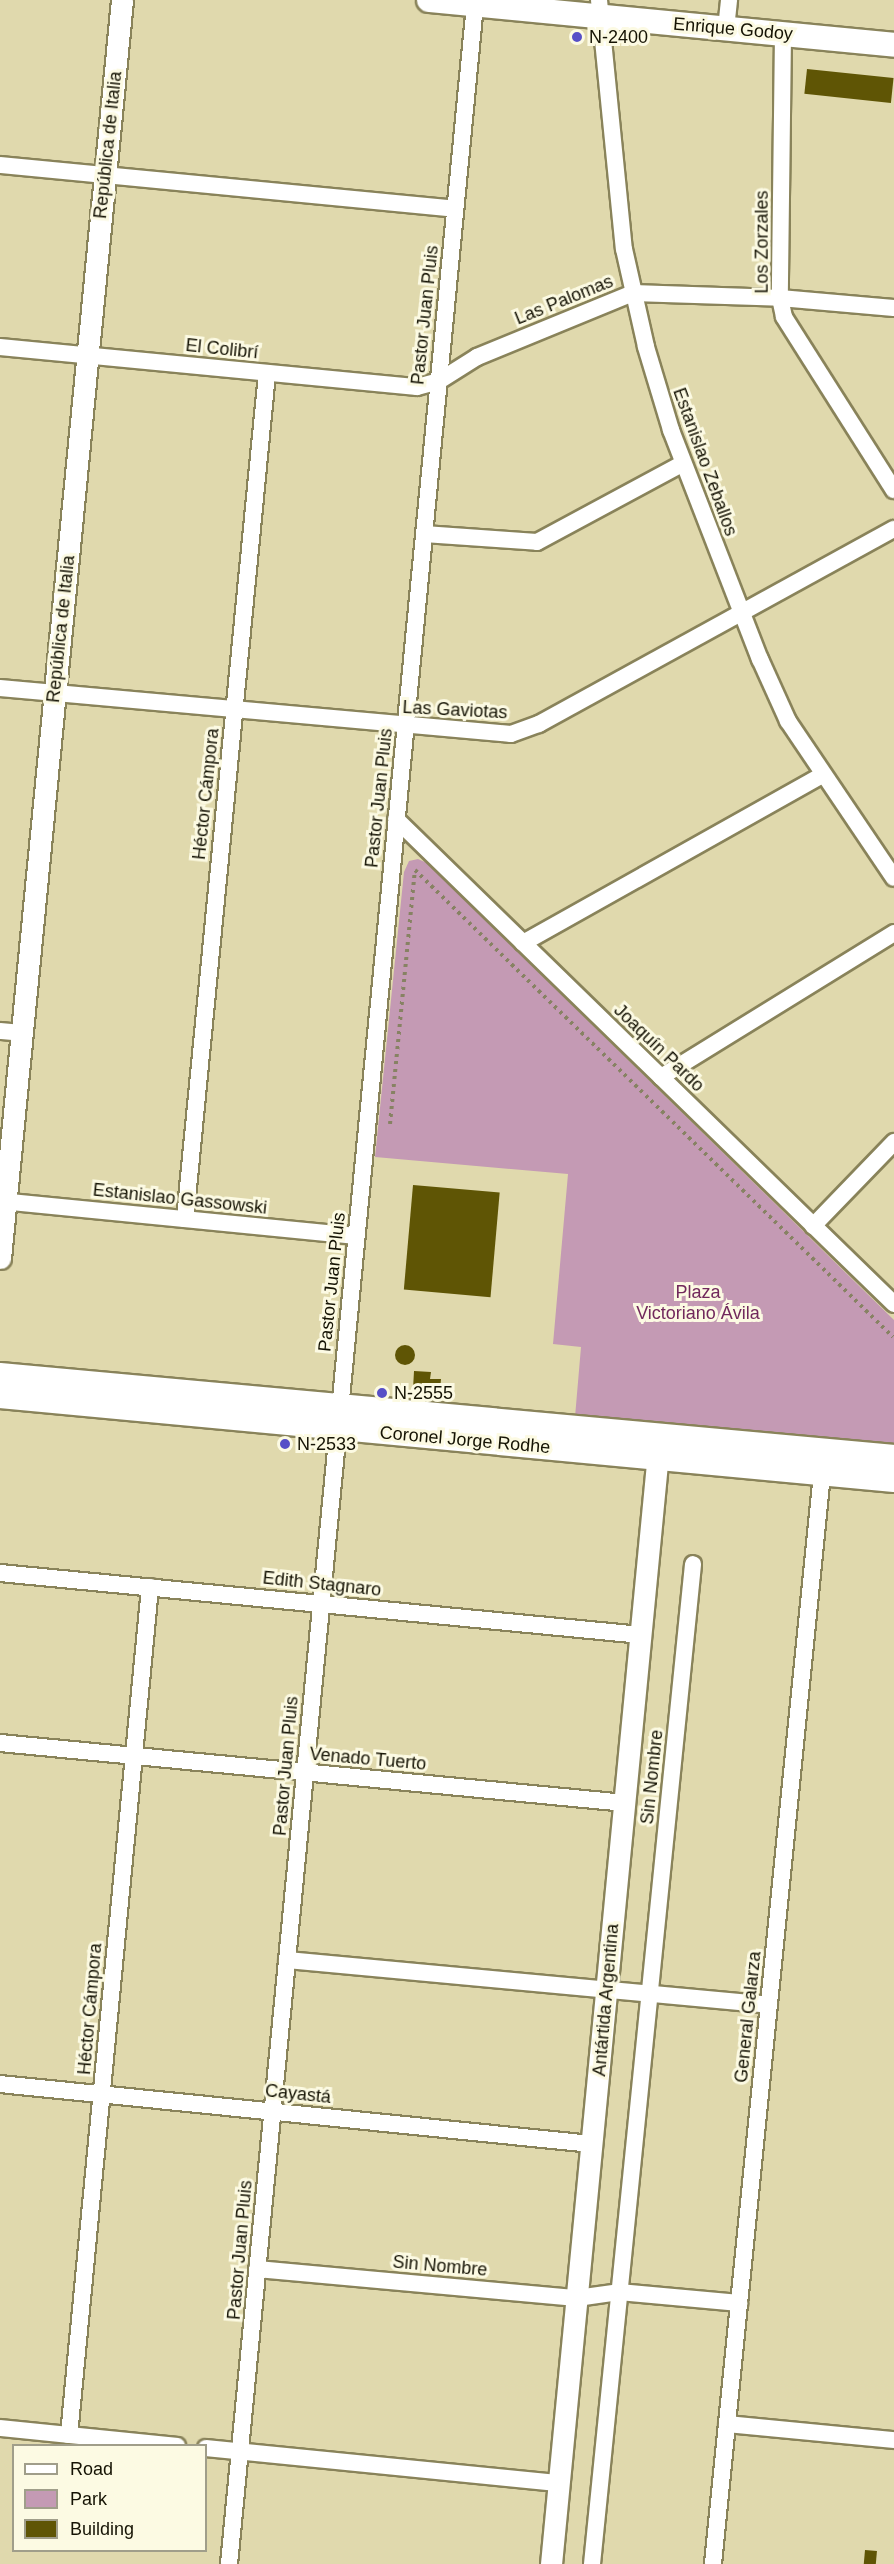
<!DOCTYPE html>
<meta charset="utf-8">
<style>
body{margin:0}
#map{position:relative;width:894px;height:2564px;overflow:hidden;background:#e0d9ad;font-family:Arial,sans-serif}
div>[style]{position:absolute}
.green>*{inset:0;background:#c49ab4}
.building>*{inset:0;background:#5f5505;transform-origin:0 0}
.round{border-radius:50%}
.path>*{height:4px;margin-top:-2px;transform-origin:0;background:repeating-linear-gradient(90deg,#878263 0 3px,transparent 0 7.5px)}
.roads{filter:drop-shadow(2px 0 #89835a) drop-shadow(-2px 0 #89835a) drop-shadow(0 2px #89835a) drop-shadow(0 -2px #89835a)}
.minor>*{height:16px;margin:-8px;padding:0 8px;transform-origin:8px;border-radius:8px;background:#fff}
.tertiary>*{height:21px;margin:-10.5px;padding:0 10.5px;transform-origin:10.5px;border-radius:10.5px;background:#fff}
.secondary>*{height:24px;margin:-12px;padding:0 12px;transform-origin:12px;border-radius:12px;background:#fff}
.dots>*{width:16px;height:16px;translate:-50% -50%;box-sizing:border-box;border:3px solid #fcfae3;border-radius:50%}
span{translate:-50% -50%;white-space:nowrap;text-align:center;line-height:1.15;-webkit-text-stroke:6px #fcfae3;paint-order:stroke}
.street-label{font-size:18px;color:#151304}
.poi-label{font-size:18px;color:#151304}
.left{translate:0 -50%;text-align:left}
.park-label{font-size:18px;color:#71285c}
.legend{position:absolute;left:12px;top:2444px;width:195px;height:108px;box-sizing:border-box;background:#fcfae3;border:2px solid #a09e8a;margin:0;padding:8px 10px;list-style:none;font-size:18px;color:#151304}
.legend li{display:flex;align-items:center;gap:12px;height:30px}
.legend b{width:30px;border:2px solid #a09e8a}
</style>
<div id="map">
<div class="green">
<div style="clip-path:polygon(418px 859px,427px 863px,894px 1320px,894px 1447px,575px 1417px,581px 1347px,553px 1344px,568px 1174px,375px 1157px,404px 872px,409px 861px)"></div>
</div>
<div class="building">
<div style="left:807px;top:69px;width:87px;height:25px;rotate:6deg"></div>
<div style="left:413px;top:1185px;width:87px;height:105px;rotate:5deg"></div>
<div class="round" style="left:395px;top:1345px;width:20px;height:20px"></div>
<div style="clip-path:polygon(414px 1371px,431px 1372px,430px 1379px,441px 1379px,440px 1391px,413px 1389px)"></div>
<div style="left:865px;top:2550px;width:12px;height:14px;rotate:5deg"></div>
</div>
<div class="path">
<div style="left:415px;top:870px;width:668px;rotate:44.33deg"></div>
<div style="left:390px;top:1124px;width:254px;rotate:-84.4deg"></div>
</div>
<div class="roads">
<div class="minor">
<div style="left:599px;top:0;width:250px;rotate:84.3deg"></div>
<div style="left:624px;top:249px;width:100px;rotate:77.3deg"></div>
<div style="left:646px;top:347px;width:87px;rotate:73.2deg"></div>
<div style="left:671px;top:430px;width:246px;rotate:68.8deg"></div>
<div style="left:760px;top:659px;width:68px;rotate:65.7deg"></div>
<div style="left:788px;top:721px;width:189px;rotate:56deg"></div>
<div style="left:726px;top:29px;width:29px;rotate:-84deg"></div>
<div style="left:783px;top:34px;width:264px;rotate:90.7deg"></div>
<div style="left:780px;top:298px;width:19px;rotate:78deg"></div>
<div style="left:784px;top:317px;width:205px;rotate:57.6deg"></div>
<div style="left:0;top:165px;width:457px;rotate:5.5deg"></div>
<div style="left:0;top:347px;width:419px;rotate:5.5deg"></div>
<div style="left:417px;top:387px;width:23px;rotate:-15deg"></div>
<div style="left:439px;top:381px;width:45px;rotate:-32.3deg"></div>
<div style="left:477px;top:357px;width:169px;rotate:-22.3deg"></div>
<div style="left:633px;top:293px;width:147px;rotate:1.9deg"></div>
<div style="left:780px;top:298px;width:114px;rotate:5deg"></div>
<div style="left:424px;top:534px;width:113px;rotate:4deg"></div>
<div style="left:537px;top:542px;width:165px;rotate:-28.3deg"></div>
<div style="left:0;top:688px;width:513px;rotate:5.14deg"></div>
<div style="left:511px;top:734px;width:30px;rotate:-20deg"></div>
<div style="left:539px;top:724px;width:405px;rotate:-28.8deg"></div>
<div style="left:396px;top:819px;width:695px;rotate:44.24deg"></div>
<div style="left:523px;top:943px;width:343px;rotate:-29.3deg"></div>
<div style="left:0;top:1031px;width:22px;rotate:5deg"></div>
<div style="left:661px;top:1077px;width:274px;rotate:-31.7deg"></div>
<div style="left:0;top:1201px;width:358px;rotate:5.6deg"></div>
<div style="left:185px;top:1219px;width:850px;rotate:-84.46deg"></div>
<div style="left:813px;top:1226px;width:117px;rotate:-46deg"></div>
<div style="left:0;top:1573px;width:644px;rotate:5.52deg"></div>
<div style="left:0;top:1743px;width:628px;rotate:5.48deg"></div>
<div style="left:287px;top:1960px;width:484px;rotate:5.3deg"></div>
<div style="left:0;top:2084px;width:595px;rotate:5.79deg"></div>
<div style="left:257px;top:2269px;width:321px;rotate:5.2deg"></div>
<div style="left:577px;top:2298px;width:42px;rotate:-8.1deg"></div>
<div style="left:619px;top:2292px;width:121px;rotate:5.2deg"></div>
<div style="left:727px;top:2424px;width:168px;rotate:5.5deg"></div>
<div style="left:0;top:2428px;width:178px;rotate:5.8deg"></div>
<div style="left:69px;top:2435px;width:852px;rotate:-84.54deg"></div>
<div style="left:206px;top:2448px;width:355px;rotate:5.7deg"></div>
<div style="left:229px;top:2564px;width:2572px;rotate:-84.51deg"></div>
<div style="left:592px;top:2564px;width:1005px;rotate:-84.23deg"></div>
<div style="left:713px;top:2564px;width:1096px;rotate:-84.29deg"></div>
</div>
<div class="tertiary">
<div style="left:0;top:1258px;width:1264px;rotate:-84.46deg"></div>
<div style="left:551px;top:2564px;width:1127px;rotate:-84.5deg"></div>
</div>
<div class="secondary">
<div style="left:429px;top:0;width:467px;rotate:5.5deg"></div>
<div style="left:0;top:1375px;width:898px;rotate:5.24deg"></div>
<div style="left:0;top:1396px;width:898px;rotate:5.37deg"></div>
</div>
</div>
<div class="dots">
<div style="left:577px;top:37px;background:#574fc7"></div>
<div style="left:382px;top:1393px;background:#574fc7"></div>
<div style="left:285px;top:1444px;background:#574fc7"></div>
</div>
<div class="street-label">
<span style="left:733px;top:29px;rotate:5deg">Enrique Godoy</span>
<span style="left:108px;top:145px;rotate:-84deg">República de Italia</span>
<span style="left:762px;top:242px;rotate:-90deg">Los Zorzales</span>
<span style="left:564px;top:300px;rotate:-22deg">Las Palomas</span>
<span style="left:425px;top:315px;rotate:-84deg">Pastor Juan Pluis</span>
<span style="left:222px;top:349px;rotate:6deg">El Colibrí</span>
<span style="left:705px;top:462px;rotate:70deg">Estanislao Zeballos</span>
<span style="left:61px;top:629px;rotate:-84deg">República de Italia</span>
<span style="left:455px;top:710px;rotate:3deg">Las Gaviotas</span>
<span style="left:206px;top:794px;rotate:-84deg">Héctor Cámpora</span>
<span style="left:379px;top:798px;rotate:-84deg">Pastor Juan Pluis</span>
<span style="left:659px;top:1048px;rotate:44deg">Joaquín Pardo</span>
<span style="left:180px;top:1199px;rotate:6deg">Estanislao Gassowski</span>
<span style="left:332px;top:1282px;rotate:-84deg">Pastor Juan Pluis</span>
<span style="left:465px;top:1440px;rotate:5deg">Coronel Jorge Rodhe</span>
<span style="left:322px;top:1584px;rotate:6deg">Edith Stagnaro</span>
<span style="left:368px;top:1759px;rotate:5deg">Venado Tuerto</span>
<span style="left:286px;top:1766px;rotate:-85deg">Pastor Juan Pluis</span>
<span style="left:652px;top:1777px;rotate:-84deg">Sin Nombre</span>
<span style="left:606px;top:2000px;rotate:-85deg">Antártida Argentina</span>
<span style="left:90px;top:2009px;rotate:-85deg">Héctor Cámpora</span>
<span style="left:748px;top:2017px;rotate:-84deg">General Galarza</span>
<span style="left:298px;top:2094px;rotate:6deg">Cayastá</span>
<span style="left:240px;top:2250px;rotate:-85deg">Pastor Juan Pluis</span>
<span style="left:440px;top:2266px;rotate:5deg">Sin Nombre</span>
</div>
<div class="poi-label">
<span class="left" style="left:589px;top:37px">N-2400</span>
<span class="left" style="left:394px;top:1393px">N-2555</span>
<span class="left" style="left:297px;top:1444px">N-2533</span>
</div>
<div class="park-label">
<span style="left:698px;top:1303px">Plaza<br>Victoriano Ávila</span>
</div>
<ul class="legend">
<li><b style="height:8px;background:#fff"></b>Road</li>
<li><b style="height:16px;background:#c49ab4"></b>Park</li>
<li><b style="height:16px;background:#5f5505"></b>Building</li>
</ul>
</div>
